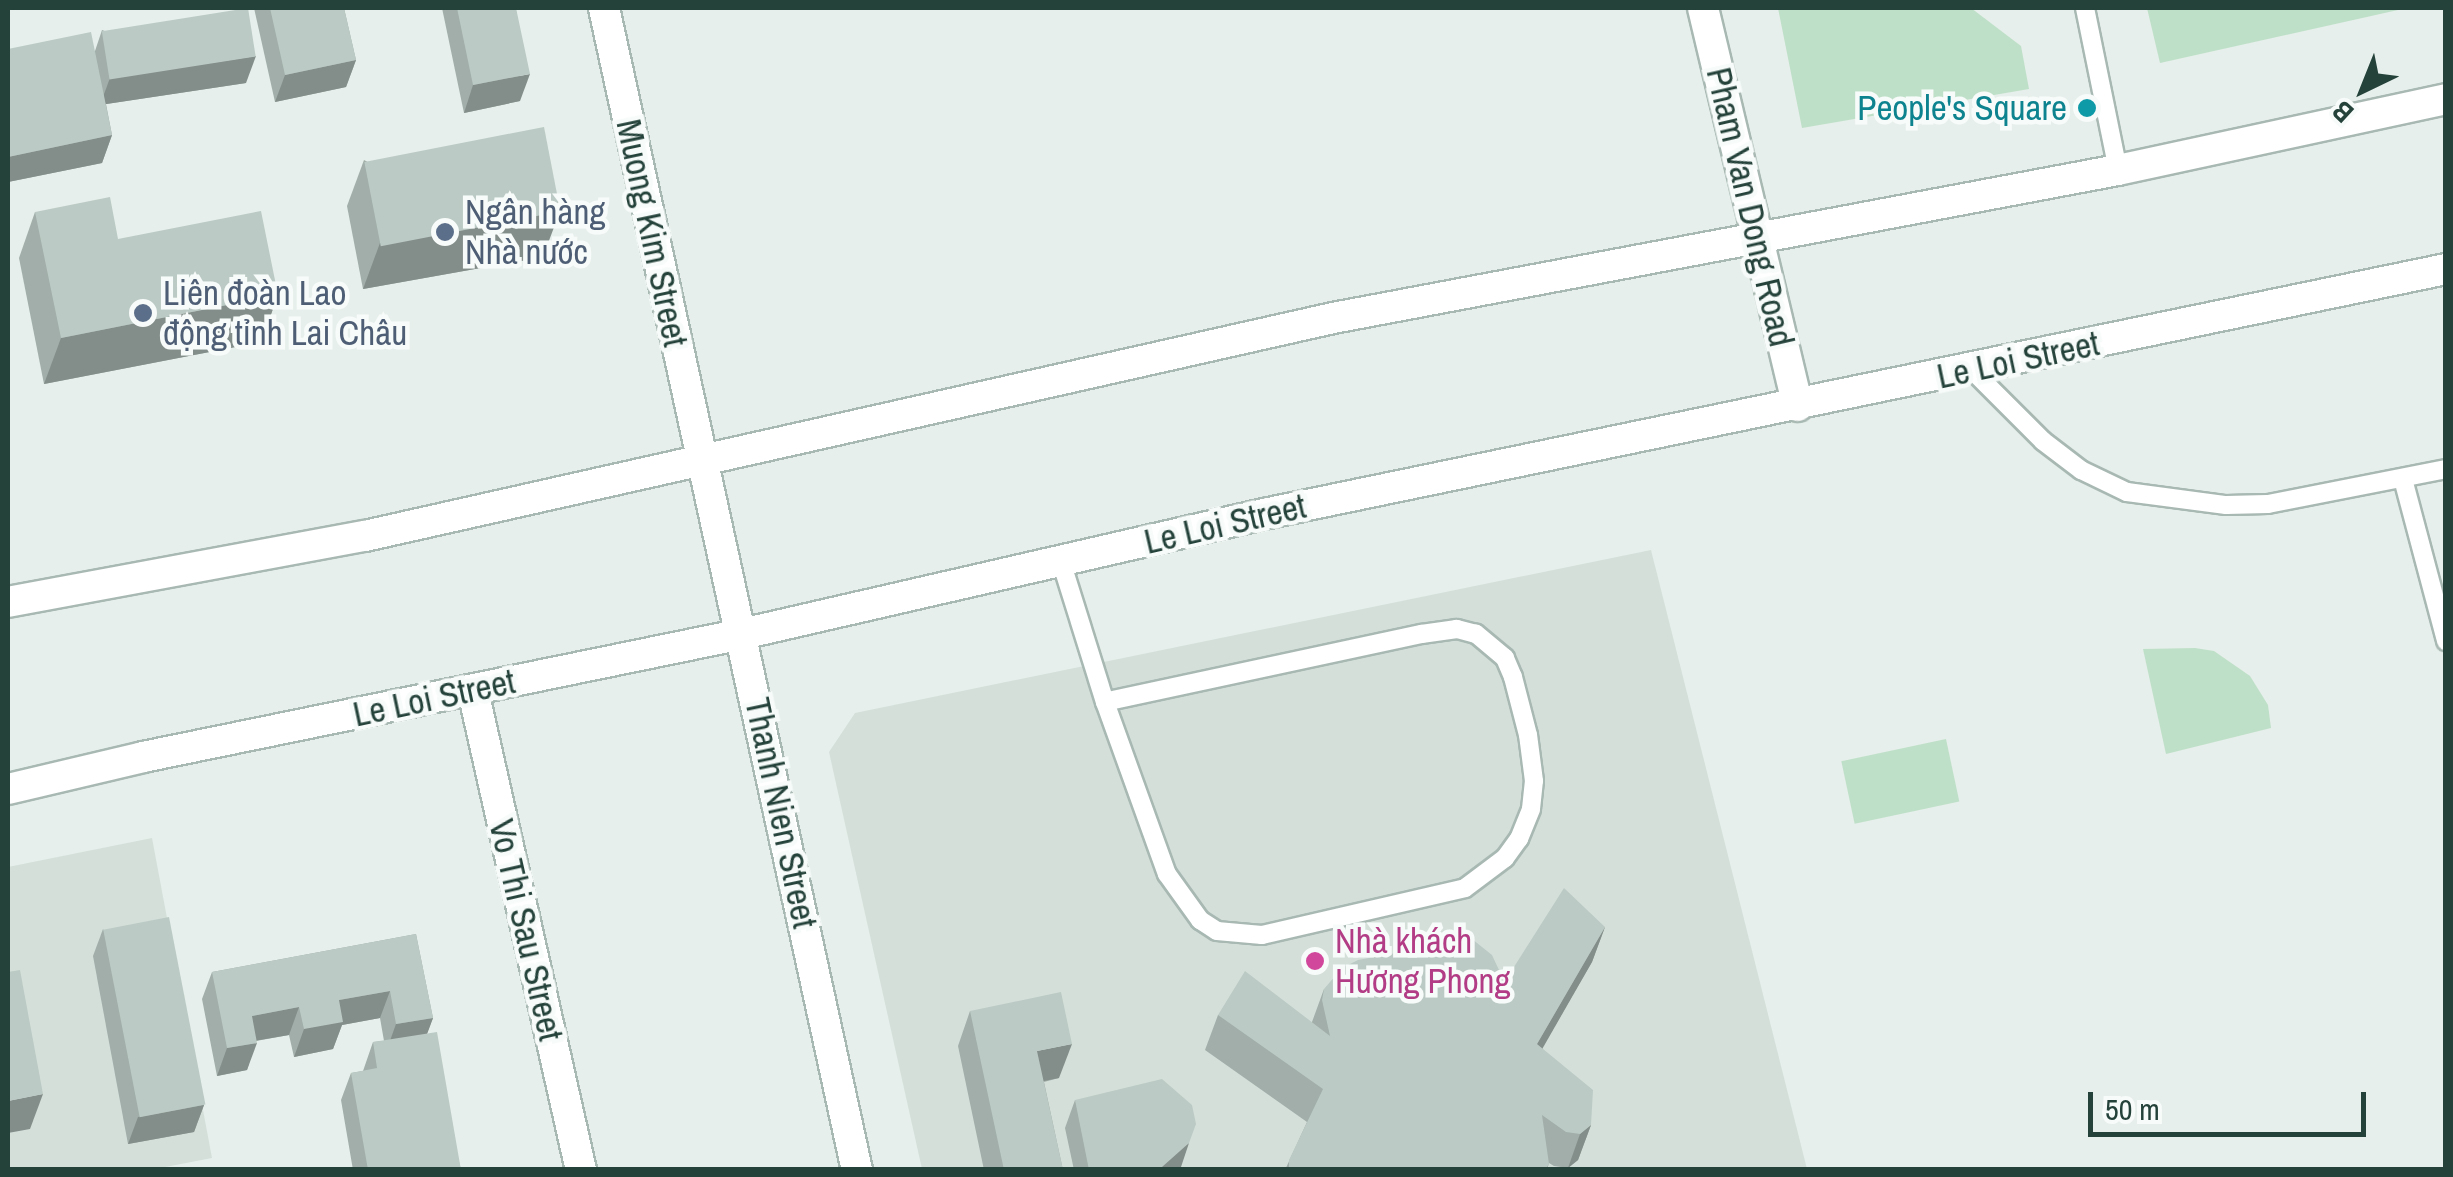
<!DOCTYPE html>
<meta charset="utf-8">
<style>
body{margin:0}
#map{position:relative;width:2453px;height:1177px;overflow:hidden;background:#e6efeb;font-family:"Archivo Narrow",sans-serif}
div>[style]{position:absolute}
.built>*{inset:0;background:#d4dfda}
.green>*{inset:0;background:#bfe0c8;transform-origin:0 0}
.roads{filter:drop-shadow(2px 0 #a8b8b2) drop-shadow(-2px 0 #a8b8b2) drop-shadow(0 2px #a8b8b2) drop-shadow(0 -2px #a8b8b2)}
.lane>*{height:18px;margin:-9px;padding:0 9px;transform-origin:9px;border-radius:9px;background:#fff}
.street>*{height:30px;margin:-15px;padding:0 15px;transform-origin:15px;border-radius:15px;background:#fff}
.secondary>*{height:30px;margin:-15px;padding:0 15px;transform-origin:15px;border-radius:15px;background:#fff}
.wall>*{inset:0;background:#a1aea9}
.shaded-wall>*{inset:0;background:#838d89}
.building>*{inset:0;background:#bbcac4;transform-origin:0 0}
.dots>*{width:28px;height:28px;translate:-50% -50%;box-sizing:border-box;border:5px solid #f7fbf9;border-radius:50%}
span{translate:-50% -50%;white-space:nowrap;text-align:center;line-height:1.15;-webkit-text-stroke:9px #f7fbf9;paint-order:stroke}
.culture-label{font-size:35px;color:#0d838f}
.right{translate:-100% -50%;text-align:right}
.street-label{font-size:35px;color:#24423a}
.service-label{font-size:35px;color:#4e5e75}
.left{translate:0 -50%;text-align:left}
.hotel-label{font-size:35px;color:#b23c85}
.frame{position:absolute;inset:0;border:10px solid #24423a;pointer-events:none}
.north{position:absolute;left:2313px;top:40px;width:100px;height:100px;-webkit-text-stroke:8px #f7fbf9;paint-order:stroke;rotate:223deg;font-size:28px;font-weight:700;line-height:40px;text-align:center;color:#24423a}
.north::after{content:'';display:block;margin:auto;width:35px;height:45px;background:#24423a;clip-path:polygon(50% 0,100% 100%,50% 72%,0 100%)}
.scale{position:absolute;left:2088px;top:1092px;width:278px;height:45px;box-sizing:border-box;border:5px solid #24423a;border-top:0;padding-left:12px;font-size:30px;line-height:35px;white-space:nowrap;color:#24423a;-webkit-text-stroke:8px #f7fbf9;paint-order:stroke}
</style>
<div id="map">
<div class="built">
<div style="clip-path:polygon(1651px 550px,1807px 1169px,922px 1169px,829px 752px,855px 713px)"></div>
<div style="clip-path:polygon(152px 838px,212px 1158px,155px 1169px,8px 1170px,8px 867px)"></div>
</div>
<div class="green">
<div style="clip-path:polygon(1778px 8px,1971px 8px,2021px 46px,2029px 89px,1802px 128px)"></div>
<div style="clip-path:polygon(2147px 8px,2407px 8px,2160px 63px)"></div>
<div style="clip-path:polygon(2195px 648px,2214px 651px,2250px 676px,2268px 705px,2271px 728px,2166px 754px,2143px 649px)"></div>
<div style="left:1946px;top:739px;width:64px;height:107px;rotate:78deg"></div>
</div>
<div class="roads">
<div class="lane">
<div style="left:2085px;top:8px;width:165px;rotate:78.5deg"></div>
<div style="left:1972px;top:370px;width:100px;rotate:45deg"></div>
<div style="left:2043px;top:441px;width:48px;rotate:37.3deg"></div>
<div style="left:2081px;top:470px;width:51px;rotate:25.6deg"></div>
<div style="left:2127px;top:492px;width:100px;rotate:7.5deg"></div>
<div style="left:2226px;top:505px;width:42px;rotate:-1.4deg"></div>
<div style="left:2268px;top:504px;width:181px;rotate:-11.1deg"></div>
<div style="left:2403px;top:479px;width:168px;rotate:75.1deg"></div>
<div style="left:1061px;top:561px;width:148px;rotate:72.7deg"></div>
<div style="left:1105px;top:702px;width:183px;rotate:70.2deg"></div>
<div style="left:1167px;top:874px;width:57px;rotate:54.3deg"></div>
<div style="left:1200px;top:920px;width:20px;rotate:33deg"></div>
<div style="left:1217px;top:931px;width:45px;rotate:5.1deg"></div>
<div style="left:1262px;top:935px;width:208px;rotate:-13deg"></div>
<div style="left:1465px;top:888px;width:50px;rotate:-36.9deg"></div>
<div style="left:1505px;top:858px;width:24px;rotate:-54deg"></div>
<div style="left:1519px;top:839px;width:32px;rotate:-68deg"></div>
<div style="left:1531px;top:809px;width:28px;rotate:-84deg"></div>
<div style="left:1534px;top:781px;width:46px;rotate:-97.4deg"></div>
<div style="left:1528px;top:735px;width:60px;rotate:-104.5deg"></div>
<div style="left:1513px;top:677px;width:21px;rotate:-113deg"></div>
<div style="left:1505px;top:658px;width:38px;rotate:-140deg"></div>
<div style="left:1476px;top:634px;width:20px;rotate:-165deg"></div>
<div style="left:1457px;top:629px;width:36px;rotate:172deg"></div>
<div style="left:1421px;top:634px;width:323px;rotate:167.9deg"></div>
</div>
<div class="street">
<div style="left:604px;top:8px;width:1189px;rotate:77.72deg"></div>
<div style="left:1703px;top:8px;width:409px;rotate:76.6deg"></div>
<div style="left:473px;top:691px;width:491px;rotate:77.3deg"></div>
</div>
<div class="secondary">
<div style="left:8px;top:602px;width:363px;rotate:-10.5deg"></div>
<div style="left:365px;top:536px;width:992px;rotate:-12.69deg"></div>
<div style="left:1333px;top:318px;width:799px;rotate:-10.68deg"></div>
<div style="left:2118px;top:170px;width:336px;rotate:-12.2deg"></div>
<div style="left:8px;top:789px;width:139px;rotate:-13.3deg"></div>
<div style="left:143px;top:757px;width:611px;rotate:-11.6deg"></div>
<div style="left:742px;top:634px;width:536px;rotate:-12.95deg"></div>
<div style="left:1264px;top:514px;width:1207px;rotate:-11.71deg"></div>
</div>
</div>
<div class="wall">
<div style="clip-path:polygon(254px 8px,344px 8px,356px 60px,346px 87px,275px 102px)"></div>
<div style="clip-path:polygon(442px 8px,516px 8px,520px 101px,464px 113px)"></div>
<div style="clip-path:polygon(102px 30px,246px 83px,106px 104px,112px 135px,102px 163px,8px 182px,8px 49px,95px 51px)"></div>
<div style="clip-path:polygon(364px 160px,543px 257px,363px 289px,347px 206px)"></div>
<div style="clip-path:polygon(35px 212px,278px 295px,261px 342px,44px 384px,19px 258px)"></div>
<div style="clip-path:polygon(1605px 927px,1592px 962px,1542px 1048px,1591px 1125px,1578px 1160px,1568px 1168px,1554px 1166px,1549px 1163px,1547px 1170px,1285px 1170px,1307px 1122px,1205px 1050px,1218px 1015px,1312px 1022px,1324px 989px,1500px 989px)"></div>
<div style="clip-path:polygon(103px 929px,204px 1105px,194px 1132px,128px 1144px,93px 956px)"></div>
<div style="clip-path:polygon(416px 934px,433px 1018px,427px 1033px,461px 1170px,353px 1170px,341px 1100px,351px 1073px,363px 1071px,373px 1042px,384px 1041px,380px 1018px,342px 1025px,333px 1049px,294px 1057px,289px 1035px,256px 1041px,247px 1070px,217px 1076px,202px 999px,212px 972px)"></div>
<div style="clip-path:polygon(970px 1011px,1059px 1078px,1044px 1082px,1063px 1170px,984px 1170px,958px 1046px)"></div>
<div style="clip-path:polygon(1075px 1100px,1180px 1170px,1074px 1170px,1065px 1128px)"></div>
</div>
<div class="shaded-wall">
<div style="clip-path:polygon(256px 56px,246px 83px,100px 105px,110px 78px)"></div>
<div style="clip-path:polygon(356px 60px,346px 87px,275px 102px,285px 75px)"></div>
<div style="clip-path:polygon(530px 74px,520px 101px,464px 113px,473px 85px)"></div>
<div style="clip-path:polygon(112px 135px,102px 163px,8px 182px,8px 157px)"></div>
<div style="clip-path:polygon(560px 211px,543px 257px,363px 289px,380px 243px)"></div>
<div style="clip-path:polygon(278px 295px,261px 342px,44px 384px,61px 338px)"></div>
<div style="clip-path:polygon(1605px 927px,1592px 962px,1525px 1079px,1537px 1044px)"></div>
<div style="clip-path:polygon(390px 991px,380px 1018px,342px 1025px,333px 1049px,294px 1057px,304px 1029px,339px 1000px)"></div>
<div style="clip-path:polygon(299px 1007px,289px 1035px,242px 1043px,252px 1016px)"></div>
<div style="clip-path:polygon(433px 1018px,423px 1045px,386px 1052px,396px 1024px)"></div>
<div style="clip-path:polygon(257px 1043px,247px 1070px,217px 1076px,227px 1048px)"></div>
<div style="clip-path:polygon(1072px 1044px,1059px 1078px,1024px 1085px,1037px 1051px)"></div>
<div style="clip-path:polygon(43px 1094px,30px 1129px,8px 1133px,8px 1101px)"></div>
<div style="clip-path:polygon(204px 1105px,194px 1132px,128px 1144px,138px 1117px)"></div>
<div style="clip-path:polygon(1591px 1125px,1578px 1160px,1568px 1168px,1580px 1134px)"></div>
<div style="clip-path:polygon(1189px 1143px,1180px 1170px,1148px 1170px)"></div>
</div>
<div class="building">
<div style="left:248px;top:8px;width:49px;height:148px;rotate:81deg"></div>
<div style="clip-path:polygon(270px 8px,344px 8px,356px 60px,285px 75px)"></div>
<div style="clip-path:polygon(457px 8px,516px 8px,530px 74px,473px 85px)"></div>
<div style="clip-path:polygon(91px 32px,112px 135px,8px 157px,8px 49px)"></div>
<div style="left:544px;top:127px;width:86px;height:183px;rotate:79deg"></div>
<div style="clip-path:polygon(110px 197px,118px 239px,261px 211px,278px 295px,61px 338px,35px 212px)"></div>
<div style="clip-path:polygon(1564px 888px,1605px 927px,1537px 1044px,1593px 1090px,1591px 1125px,1580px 1134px,1566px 1132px,1542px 1115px,1549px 1164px,1545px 1170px,1289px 1170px,1289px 1160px,1323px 1089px,1218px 1015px,1245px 971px,1330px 1036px,1322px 1000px,1324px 989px,1342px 968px,1358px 960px,1472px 939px,1492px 955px,1499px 970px,1500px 989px)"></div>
<div style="left:169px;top:917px;width:191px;height:67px;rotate:79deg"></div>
<div style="clip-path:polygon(416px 934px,433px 1018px,396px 1024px,390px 991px,339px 1000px,343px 1022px,304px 1029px,299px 1007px,252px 1016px,257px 1043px,227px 1048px,212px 972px)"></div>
<div style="clip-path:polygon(20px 970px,43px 1094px,8px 1101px,8px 972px)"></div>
<div style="clip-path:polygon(1061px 992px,1072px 1044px,1037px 1051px,1063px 1170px,1004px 1170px,970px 1011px)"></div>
<div style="clip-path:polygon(437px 1032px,461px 1170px,368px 1170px,351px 1073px,377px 1068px,373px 1042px)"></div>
<div style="clip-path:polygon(1162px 1079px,1192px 1105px,1196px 1124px,1189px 1143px,1162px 1167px,1148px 1170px,1089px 1170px,1075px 1100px)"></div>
</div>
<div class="dots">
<div style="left:2087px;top:108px;background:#0f9aa8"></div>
<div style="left:445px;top:232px;background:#5c6f8a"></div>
<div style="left:143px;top:313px;background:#5c6f8a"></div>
<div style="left:1315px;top:961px;background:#d1479c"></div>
</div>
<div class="culture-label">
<span class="right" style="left:2067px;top:108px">People's Square</span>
</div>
<div class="street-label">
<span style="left:1750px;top:207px;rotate:77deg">Pham Van Dong Road</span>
<span style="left:652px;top:233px;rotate:78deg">Muong Kim Street</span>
<span style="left:2018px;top:360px;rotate:-12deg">Le Loi Street</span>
<span style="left:1225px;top:524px;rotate:-13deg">Le Loi Street</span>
<span style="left:434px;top:698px;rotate:-12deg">Le Loi Street</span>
<span style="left:781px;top:813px;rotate:78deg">Thanh Nien Street</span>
<span style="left:526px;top:930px;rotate:77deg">Vo Thi Sau Street</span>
</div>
<div class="service-label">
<span class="left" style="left:465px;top:232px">Ngân hàng<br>Nhà nước</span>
<span class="left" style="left:163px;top:313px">Liên đoàn Lao<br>động tỉnh Lai Châu</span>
</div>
<div class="hotel-label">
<span class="left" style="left:1335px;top:961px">Nhà khách<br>Hương Phong</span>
</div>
<div class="frame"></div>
<div class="north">B</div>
<div class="scale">50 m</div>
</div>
